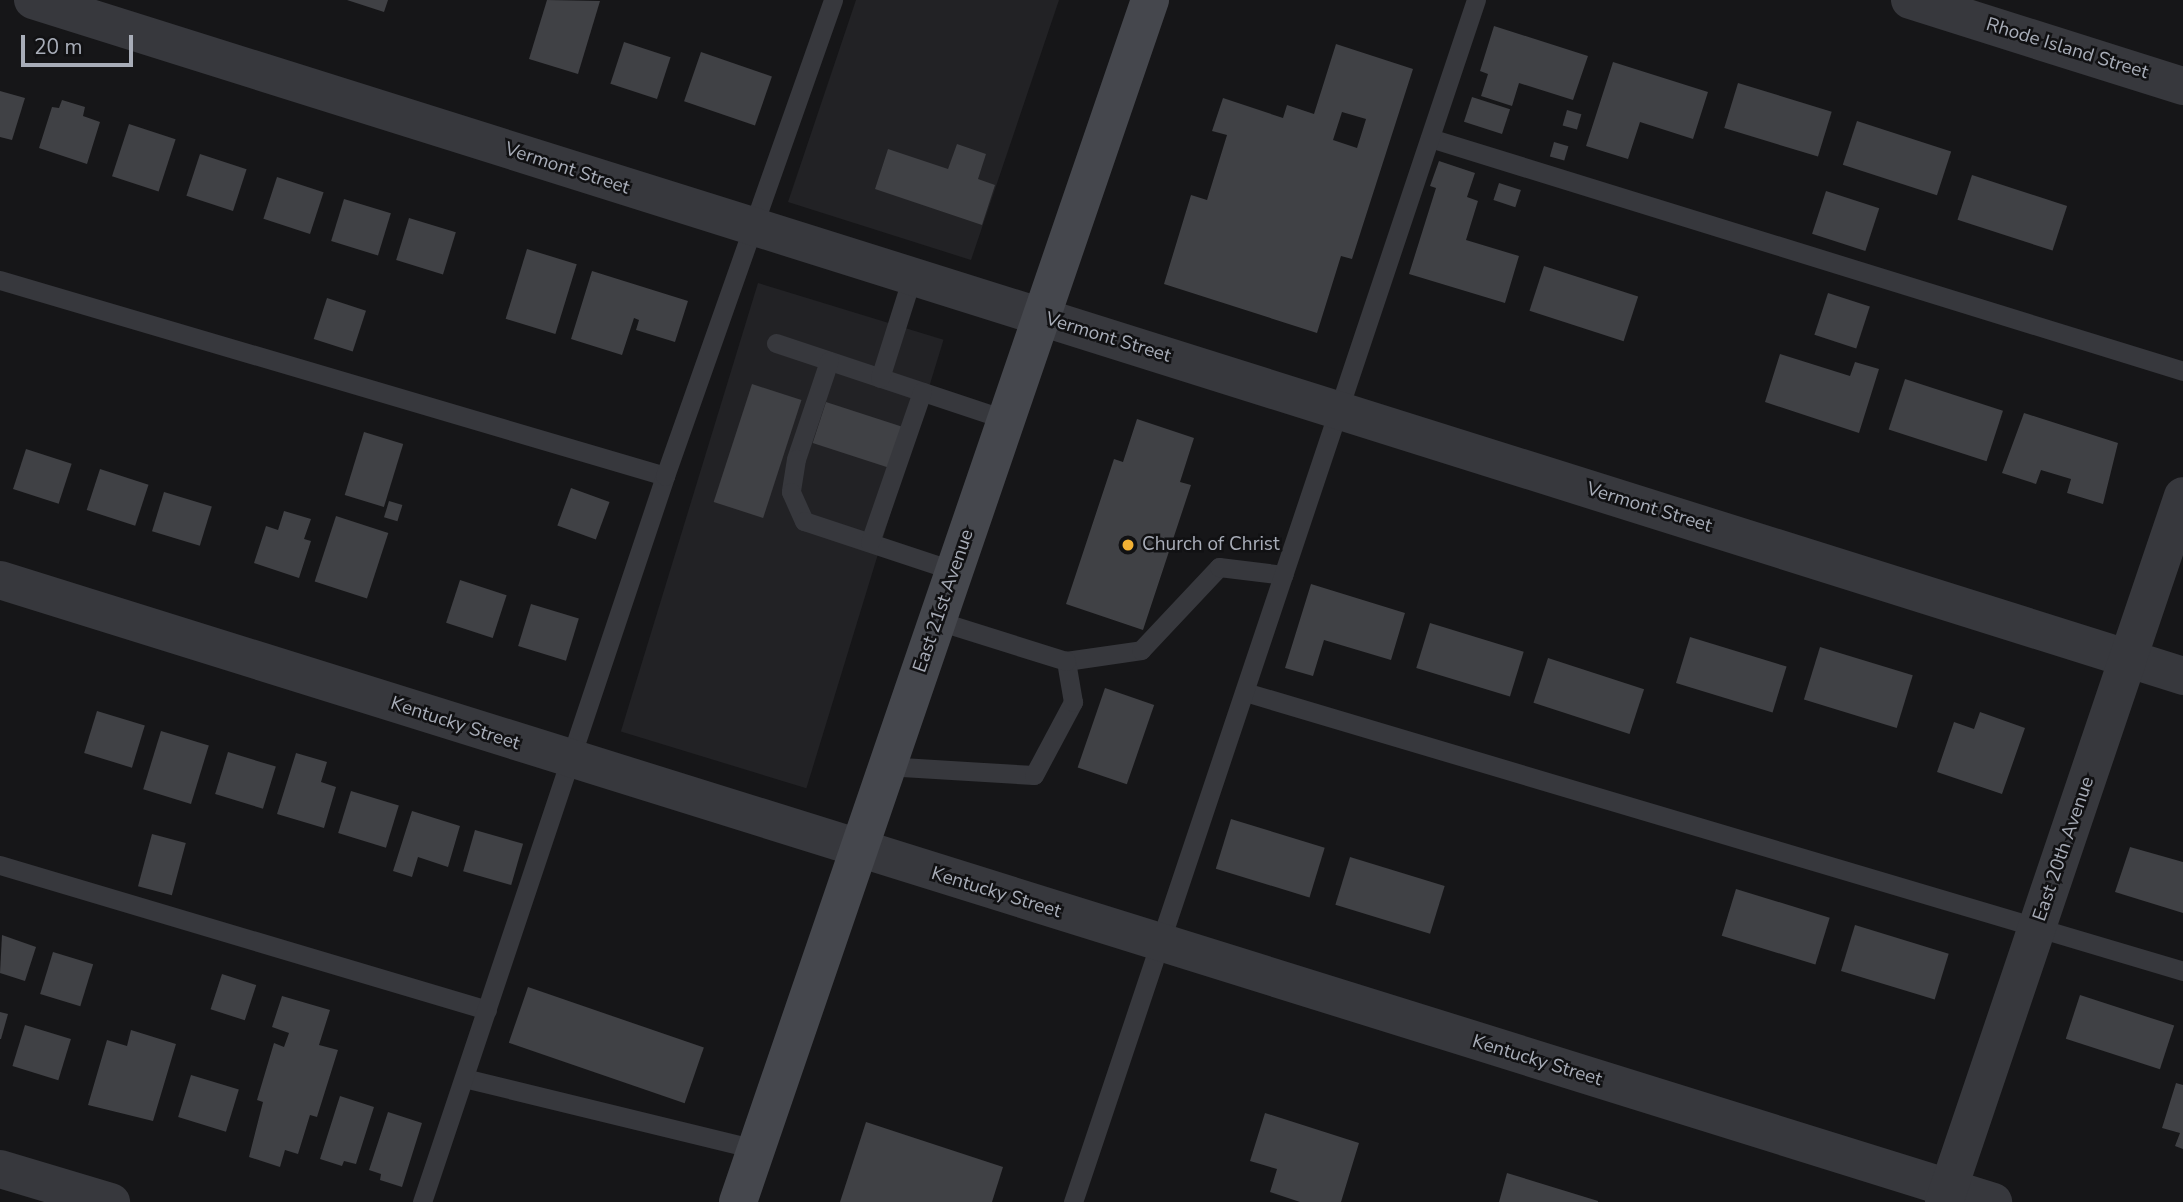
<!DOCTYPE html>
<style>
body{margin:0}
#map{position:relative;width:2183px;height:1202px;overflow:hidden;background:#161618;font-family:"Nunito Sans",sans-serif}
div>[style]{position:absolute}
.built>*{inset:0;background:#222225;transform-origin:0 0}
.building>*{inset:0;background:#404145;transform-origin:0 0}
.lane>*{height:19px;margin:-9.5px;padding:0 9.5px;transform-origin:9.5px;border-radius:9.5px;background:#37383d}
.street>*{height:38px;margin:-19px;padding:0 19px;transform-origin:19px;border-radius:19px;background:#37383d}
.secondary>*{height:38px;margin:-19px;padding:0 19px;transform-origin:19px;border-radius:19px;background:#45474d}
.dots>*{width:19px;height:19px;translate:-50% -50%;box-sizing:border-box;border:4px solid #111113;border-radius:50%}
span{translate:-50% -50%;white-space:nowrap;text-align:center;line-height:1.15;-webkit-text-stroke:5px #111113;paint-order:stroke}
.street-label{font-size:19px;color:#a8adb8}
.poi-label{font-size:19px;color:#a8adb8}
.left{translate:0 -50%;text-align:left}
.scale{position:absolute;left:21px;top:35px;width:112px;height:32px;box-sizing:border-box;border:4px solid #a8adb8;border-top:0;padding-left:9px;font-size:21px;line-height:24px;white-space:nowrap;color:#a8adb8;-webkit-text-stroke:5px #111113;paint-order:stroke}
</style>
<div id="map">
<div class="built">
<div style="clip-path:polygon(856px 0,1059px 0,971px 260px,788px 202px)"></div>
<div style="left:758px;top:283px;width:194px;height:469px;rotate:17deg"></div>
</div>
<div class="building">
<div style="clip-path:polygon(347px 0,388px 0,384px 12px)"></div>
<div style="clip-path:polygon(547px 0,600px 1px,578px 74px,529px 59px)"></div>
<div style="clip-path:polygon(1494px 26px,1588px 56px,1573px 100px,1519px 83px,1512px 106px,1481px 96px,1488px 74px,1480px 71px)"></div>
<div style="left:624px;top:42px;width:49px;height:44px;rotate:18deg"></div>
<div style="clip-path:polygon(evenodd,1336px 44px,1413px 69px,1352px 259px,1341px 256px,1317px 333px,1164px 284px,1191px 195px,1207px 200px,1227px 135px,1212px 131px,1223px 98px,1283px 118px,1287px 105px,1314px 114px,1336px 44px,1342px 112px,1366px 119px,1357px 148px,1333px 140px,1342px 112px)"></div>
<div style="left:701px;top:52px;width:75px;height:52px;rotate:19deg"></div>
<div style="clip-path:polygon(1613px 62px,1708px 92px,1693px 139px,1640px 122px,1628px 159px,1586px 146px)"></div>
<div style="left:1738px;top:83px;width:98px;height:47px;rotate:17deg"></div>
<div style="clip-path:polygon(0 91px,25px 98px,12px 140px,0 137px)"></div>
<div style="left:1472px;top:97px;width:40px;height:26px;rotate:18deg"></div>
<div style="clip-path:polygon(62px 100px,85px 107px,83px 116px,100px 122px,87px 164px,39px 148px,52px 107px,59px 108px)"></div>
<div style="left:1567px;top:110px;width:15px;height:16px;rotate:16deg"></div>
<div style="left:1857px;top:121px;width:99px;height:46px;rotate:18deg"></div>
<div style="left:129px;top:124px;width:49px;height:55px;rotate:18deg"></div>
<div style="left:1554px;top:142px;width:15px;height:15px;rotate:16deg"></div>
<div style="clip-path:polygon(957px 144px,986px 154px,978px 179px,995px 185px,982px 225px,875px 189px,888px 149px,948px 169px)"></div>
<div style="left:200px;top:154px;width:49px;height:44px;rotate:18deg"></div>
<div style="clip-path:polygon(1439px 161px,1475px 173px,1467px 197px,1478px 201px,1466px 240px,1519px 256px,1505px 303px,1409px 274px,1436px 188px,1430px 186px)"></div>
<div style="left:1972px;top:175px;width:100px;height:47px;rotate:18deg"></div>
<div style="left:277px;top:177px;width:49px;height:44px;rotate:18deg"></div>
<div style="left:1499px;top:183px;width:23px;height:18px;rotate:18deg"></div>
<div style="left:1826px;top:191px;width:56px;height:45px;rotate:18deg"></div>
<div style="left:344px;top:199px;width:49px;height:44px;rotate:17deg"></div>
<div style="left:409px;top:218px;width:49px;height:44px;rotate:17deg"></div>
<div style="left:527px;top:249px;width:52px;height:73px;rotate:17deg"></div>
<div style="left:1544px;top:266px;width:99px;height:47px;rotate:18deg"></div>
<div style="clip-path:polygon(592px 271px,688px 301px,675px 342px,636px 330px,639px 320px,634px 318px,622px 355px,571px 339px)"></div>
<div style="left:1828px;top:293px;width:44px;height:44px;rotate:18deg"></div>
<div style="left:327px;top:298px;width:41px;height:43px;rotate:18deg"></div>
<div style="clip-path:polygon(1780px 354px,1850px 376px,1855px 362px,1879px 369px,1859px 433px,1765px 402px)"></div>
<div style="left:1905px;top:379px;width:103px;height:53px;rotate:18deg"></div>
<div style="left:752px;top:384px;width:52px;height:124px;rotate:18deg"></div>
<div style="left:826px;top:402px;width:85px;height:43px;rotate:18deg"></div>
<div style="clip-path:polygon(2024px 413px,2118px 443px,2103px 504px,2067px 493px,2071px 479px,2041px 470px,2036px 484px,2002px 473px)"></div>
<div style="clip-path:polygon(1137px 419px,1194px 438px,1180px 482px,1191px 485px,1143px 630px,1066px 604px,1114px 459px,1123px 462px)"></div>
<div style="left:364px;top:432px;width:41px;height:66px;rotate:17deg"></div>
<div style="left:26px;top:449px;width:48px;height:42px;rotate:18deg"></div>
<div style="left:100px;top:469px;width:51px;height:43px;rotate:18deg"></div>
<div style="left:571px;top:488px;width:41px;height:40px;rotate:20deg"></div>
<div style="left:164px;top:492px;width:50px;height:41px;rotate:17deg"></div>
<div style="left:389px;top:501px;width:14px;height:17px;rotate:17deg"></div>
<div style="clip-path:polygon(284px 511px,311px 519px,304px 539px,311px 541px,299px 578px,254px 563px,266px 526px,278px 530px)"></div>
<div style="left:336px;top:516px;width:55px;height:69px;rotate:18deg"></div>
<div style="left:460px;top:580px;width:49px;height:45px;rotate:18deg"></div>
<div style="clip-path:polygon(1311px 584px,1405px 613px,1391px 660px,1324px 640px,1313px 676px,1285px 668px)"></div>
<div style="left:531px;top:604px;width:50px;height:44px;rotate:17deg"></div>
<div style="left:1430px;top:623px;width:98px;height:47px;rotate:17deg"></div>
<div style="left:1690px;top:637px;width:101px;height:48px;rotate:17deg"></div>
<div style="left:1820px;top:647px;width:97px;height:55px;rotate:17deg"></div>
<div style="left:1548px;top:658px;width:101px;height:47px;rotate:18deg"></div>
<div style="left:1105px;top:688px;width:52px;height:84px;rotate:19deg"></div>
<div style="left:97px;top:711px;width:50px;height:44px;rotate:17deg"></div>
<div style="clip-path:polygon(1980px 712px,2025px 728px,2002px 794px,1937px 772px,1954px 722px,1974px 729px)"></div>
<div style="left:161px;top:731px;width:50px;height:61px;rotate:17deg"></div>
<div style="left:228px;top:752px;width:50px;height:44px;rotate:17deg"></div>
<div style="clip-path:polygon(296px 753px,327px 762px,321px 782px,336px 787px,324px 828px,277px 814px)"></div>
<div style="left:351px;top:791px;width:50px;height:44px;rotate:17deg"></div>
<div style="clip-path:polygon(412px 811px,460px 826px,448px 867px,418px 857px,412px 877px,393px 871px)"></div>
<div style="left:1231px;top:819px;width:98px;height:52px;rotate:17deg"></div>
<div style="left:475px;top:830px;width:50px;height:43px;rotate:16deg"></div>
<div style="left:152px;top:834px;width:35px;height:54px;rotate:15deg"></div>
<div style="clip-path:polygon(2130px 847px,2183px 862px,2183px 913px,2115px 892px)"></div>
<div style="left:1350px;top:857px;width:99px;height:50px;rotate:17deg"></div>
<div style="left:1736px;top:889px;width:98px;height:49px;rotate:17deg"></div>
<div style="left:1855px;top:925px;width:98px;height:48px;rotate:17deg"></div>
<div style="clip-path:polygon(2px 935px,36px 947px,25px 981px,0 973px)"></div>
<div style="left:53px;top:952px;width:42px;height:44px;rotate:17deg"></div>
<div style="left:222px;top:974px;width:36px;height:37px;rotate:18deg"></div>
<div style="left:528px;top:987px;width:186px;height:59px;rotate:19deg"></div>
<div style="left:2080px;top:995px;width:99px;height:46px;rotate:18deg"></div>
<div style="clip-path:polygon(282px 996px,330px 1010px,319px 1045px,338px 1050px,317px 1117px,310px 1115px,298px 1154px,285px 1150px,280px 1167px,249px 1157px,263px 1102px,257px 1100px,274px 1043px,284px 1047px,289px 1033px,272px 1027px)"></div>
<div style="clip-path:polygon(0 1012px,8px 1014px,1px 1039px,0 1039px)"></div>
<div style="left:25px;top:1025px;width:48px;height:43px;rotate:17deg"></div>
<div style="clip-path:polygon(131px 1030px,176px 1044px,153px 1121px,88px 1105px,107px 1040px,127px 1046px)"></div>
<div style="left:191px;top:1075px;width:50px;height:44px;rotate:17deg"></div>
<div style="clip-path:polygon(2176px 1083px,2183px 1085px,2183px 1149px,2175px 1146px,2180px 1133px,2162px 1128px)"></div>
<div style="clip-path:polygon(340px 1096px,374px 1107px,356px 1164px,344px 1161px,342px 1166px,320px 1159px)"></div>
<div style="clip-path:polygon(388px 1112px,422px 1123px,402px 1187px,380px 1180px,381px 1174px,369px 1170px)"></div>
<div style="clip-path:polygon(1265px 1113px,1359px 1143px,1341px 1202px,1300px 1202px,1270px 1192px,1277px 1169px,1250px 1161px)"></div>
<div style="clip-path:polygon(866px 1122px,1003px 1167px,992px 1202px,840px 1202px)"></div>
<div style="clip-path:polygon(1507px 1173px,1598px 1201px,1598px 1202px,1499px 1202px)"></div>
</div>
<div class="lane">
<div style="left:1430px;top:138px;width:788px;rotate:17.19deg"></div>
<div style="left:0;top:280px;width:693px;rotate:16.42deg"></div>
<div style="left:776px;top:343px;width:243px;rotate:18.4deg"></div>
<div style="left:829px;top:361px;width:103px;rotate:108.6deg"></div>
<div style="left:796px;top:459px;width:33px;rotate:99deg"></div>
<div style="left:791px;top:492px;width:32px;rotate:66deg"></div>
<div style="left:804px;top:521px;width:159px;rotate:18.3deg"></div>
<div style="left:880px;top:378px;width:106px;rotate:-72.4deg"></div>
<div style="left:870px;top:542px;width:159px;rotate:-70.9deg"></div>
<div style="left:1066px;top:661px;width:76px;rotate:-8.3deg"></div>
<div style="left:1141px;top:650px;width:114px;rotate:-46.8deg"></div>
<div style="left:1219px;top:567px;width:65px;rotate:7deg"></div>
<div style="left:1245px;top:692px;width:979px;rotate:16.56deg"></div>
<div style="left:885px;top:766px;width:149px;rotate:3.5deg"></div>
<div style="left:1034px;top:775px;width:83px;rotate:-61.9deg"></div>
<div style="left:1073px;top:702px;width:42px;rotate:-99.7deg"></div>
<div style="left:1066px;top:661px;width:134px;rotate:-162.6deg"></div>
<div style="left:0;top:865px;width:508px;rotate:16.58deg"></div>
<div style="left:464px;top:1078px;width:301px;rotate:13.7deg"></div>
<div style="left:422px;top:1202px;width:766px;rotate:-71.49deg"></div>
<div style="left:665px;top:476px;width:505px;rotate:-70.56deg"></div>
<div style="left:1073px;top:1202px;width:1268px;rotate:-71.47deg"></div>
</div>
<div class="street">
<div style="left:33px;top:0;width:2254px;rotate:17.45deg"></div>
<div style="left:1910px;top:0;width:286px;rotate:17.5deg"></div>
<div style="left:0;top:580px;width:2088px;rotate:17.33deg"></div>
<div style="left:0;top:1169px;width:116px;rotate:16.6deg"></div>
<div style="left:1944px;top:1202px;width:745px;rotate:-71.3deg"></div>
</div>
<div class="secondary">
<div style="left:738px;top:1202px;width:1271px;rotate:-71.08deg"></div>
</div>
<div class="dots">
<div style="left:1128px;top:545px;background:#f2b134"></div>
</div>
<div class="street-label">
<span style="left:2067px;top:49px;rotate:17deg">Rhode Island Street</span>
<span style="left:567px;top:169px;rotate:18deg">Vermont Street</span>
<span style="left:1108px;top:338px;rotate:17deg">Vermont Street</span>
<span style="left:1649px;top:508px;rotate:17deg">Vermont Street</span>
<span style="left:944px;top:601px;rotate:-71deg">East 21st Avenue</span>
<span style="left:455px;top:724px;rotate:18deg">Kentucky Street</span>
<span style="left:2064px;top:849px;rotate:-71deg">East 20th Avenue</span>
<span style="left:996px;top:893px;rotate:17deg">Kentucky Street</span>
<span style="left:1537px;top:1061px;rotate:17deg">Kentucky Street</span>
</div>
<div class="poi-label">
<span class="left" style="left:1142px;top:545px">Church of Christ</span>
</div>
<div class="scale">20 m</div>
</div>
